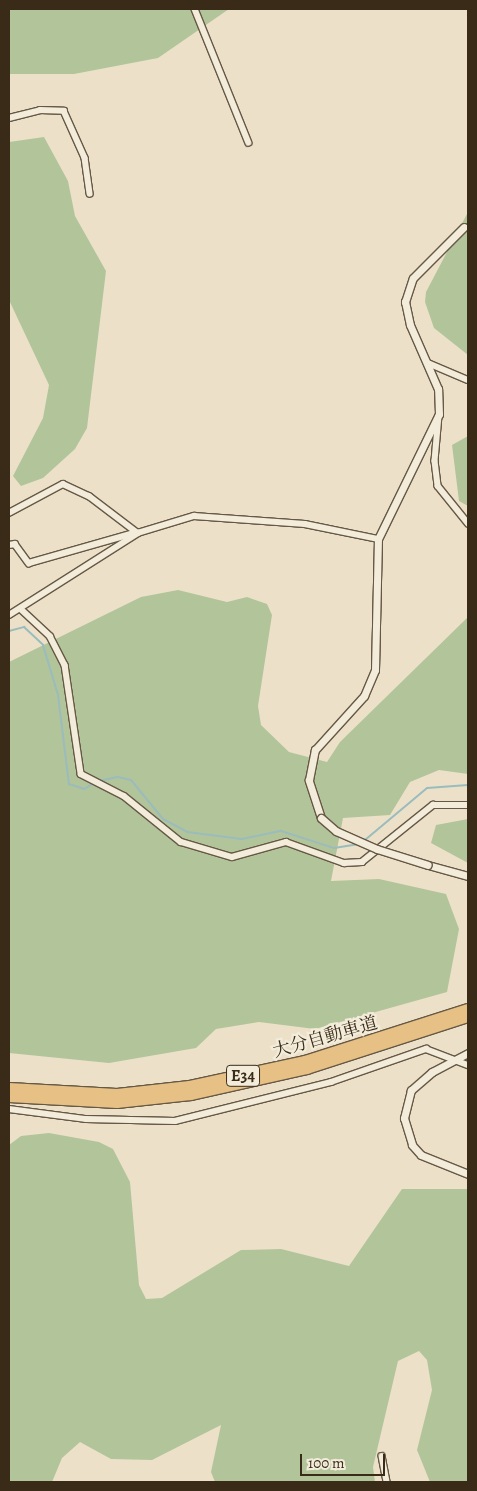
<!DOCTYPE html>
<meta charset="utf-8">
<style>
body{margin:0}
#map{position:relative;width:477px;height:1491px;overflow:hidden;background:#ece1c8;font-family:Alegreya,"Noto Serif JP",serif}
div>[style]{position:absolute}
.green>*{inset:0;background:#b2c49a}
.stream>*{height:2px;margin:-1px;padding:0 1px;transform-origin:1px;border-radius:1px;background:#9abcbc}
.roads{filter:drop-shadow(1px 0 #665844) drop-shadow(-1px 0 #665844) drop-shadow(0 1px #665844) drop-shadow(0 -1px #665844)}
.minor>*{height:5.5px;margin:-2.75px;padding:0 2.75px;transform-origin:2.75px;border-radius:2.75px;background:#f3ecdb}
.tertiary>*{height:7px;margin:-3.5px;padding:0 3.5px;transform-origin:3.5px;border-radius:3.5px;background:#f3ecdb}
.motorway>*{height:10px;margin:-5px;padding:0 5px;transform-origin:5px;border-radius:5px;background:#e6c084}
.bridges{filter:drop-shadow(1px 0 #665844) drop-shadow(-1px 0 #665844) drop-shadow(0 1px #665844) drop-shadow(0 -1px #665844)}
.tertiary-bridge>*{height:7px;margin:-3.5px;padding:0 3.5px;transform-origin:3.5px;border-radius:3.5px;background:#f3ecdb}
span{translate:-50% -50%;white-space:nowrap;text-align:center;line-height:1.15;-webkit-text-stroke:4.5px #f3ecdb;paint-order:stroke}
.shield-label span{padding:1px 4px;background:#f3ecdb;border:1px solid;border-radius:4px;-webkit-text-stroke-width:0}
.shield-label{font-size:16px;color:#3a2b18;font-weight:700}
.street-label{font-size:18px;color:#3a2b18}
.frame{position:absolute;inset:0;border:10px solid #3a2b18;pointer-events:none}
.scale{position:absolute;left:300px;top:1454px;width:85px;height:22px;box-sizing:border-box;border:2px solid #3a2b18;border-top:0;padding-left:6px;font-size:15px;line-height:18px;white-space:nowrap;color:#3a2b18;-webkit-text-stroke:4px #f3ecdb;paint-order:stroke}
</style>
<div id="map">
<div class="green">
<div style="clip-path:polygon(9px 9px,229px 9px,158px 58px,74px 74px,9px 74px)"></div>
<div style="clip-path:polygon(44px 137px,68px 181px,75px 216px,106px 271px,87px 428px,75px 449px,43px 478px,21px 486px,13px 476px,43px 418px,49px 385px,9px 300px,9px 142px)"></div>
<div style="clip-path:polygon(468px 212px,468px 355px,434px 328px,425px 302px,426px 292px)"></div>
<div style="clip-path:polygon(468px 436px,468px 506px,459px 501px,452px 445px)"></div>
<div style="clip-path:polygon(178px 590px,227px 602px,247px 597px,267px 604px,272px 615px,258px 706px,261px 725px,289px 752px,327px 762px,340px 742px,468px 617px,468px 774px,439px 770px,410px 782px,390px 815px,343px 818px,331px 881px,379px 879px,446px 894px,459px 929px,447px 992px,315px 1029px,259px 1022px,216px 1029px,196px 1048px,109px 1063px,9px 1053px,9px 662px,141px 597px)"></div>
<div style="clip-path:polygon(468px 819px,468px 863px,431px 843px,436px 825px)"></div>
<div style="clip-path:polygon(49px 1133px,99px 1142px,113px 1149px,130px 1182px,139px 1285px,146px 1299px,162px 1298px,241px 1250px,281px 1249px,349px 1266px,402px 1189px,468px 1189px,468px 1482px,430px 1482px,417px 1450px,432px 1390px,427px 1360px,419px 1351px,398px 1361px,373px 1467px,375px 1482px,215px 1482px,211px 1472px,221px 1425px,152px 1460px,111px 1459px,80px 1442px,62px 1458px,52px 1482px,9px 1482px,9px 1145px,21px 1136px)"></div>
</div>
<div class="stream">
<div style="left:9px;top:631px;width:16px;rotate:-15deg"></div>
<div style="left:24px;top:627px;width:26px;rotate:43deg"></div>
<div style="left:43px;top:645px;width:52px;rotate:73.3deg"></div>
<div style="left:58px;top:695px;width:90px;rotate:83deg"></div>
<div style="left:69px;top:784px;width:16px;rotate:18deg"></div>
<div style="left:84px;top:789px;width:12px;rotate:-31deg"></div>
<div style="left:99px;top:781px;width:19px;rotate:-12deg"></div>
<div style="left:118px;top:777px;width:13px;rotate:13deg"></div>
<div style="left:131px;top:780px;width:50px;rotate:50.6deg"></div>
<div style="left:163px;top:819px;width:27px;rotate:28deg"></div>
<div style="left:187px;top:832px;width:55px;rotate:7.3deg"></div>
<div style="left:242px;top:839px;width:40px;rotate:-12deg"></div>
<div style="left:281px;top:831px;width:56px;rotate:17.8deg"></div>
<div style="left:334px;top:848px;width:24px;rotate:-9deg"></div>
<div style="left:365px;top:840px;width:81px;rotate:-40deg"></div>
<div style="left:427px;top:788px;width:41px;rotate:-4.2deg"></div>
</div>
<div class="roads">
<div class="minor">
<div style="left:195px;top:9px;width:144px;rotate:68.1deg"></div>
<div style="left:9px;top:118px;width:32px;rotate:-14deg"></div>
<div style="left:40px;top:110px;width:24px;rotate:2deg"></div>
<div style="left:64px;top:111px;width:51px;rotate:65.9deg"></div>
<div style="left:85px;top:158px;width:36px;rotate:82deg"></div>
<div style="left:428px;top:363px;width:43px;rotate:23deg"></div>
<div style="left:439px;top:416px;width:45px;rotate:95.1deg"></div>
<div style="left:435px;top:461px;width:25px;rotate:83deg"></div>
<div style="left:438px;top:486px;width:48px;rotate:51deg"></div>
<div style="left:9px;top:513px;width:61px;rotate:-28.2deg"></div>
<div style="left:63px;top:484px;width:29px;rotate:25deg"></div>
<div style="left:89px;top:496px;width:61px;rotate:37.1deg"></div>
<div style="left:9px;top:545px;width:6px;rotate:-9deg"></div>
<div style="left:15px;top:544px;width:24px;rotate:54deg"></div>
<div style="left:29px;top:563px;width:109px;rotate:-15.9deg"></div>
<div style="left:21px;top:609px;width:40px;rotate:43deg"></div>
<div style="left:50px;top:636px;width:33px;rotate:63deg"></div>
<div style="left:65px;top:665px;width:110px;rotate:81.6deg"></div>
<div style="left:81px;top:774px;width:48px;rotate:27.1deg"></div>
<div style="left:124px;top:796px;width:73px;rotate:38.9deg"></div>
<div style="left:181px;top:842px;width:53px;rotate:16.4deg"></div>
<div style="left:232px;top:857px;width:56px;rotate:-15.5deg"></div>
<div style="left:286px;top:842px;width:62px;rotate:19.9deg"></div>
<div style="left:344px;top:863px;width:18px;rotate:-3deg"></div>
<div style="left:362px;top:862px;width:91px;rotate:-38.8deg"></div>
<div style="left:433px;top:805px;width:35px"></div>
<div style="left:9px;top:615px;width:153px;rotate:-32.4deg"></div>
<div style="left:138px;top:533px;width:59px;rotate:-16.9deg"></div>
<div style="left:194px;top:516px;width:111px;rotate:4.1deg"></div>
<div style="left:305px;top:524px;width:75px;rotate:11.6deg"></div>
<div style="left:9px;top:1109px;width:78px;rotate:7.4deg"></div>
<div style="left:86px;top:1119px;width:89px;rotate:1.3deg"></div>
<div style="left:175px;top:1121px;width:161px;rotate:-14deg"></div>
<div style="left:331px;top:1082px;width:101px;rotate:-19.2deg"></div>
<div style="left:426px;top:1049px;width:45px;rotate:20.9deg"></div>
<div style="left:382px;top:1456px;width:26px;rotate:79deg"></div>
</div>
<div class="tertiary">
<div style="left:321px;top:818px;width:40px;rotate:-108deg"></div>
<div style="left:309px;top:780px;width:31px;rotate:-79deg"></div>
<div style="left:315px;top:750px;width:73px;rotate:-47.8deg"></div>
<div style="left:364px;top:696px;width:28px;rotate:-67deg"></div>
<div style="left:375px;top:670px;width:131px;rotate:-88.7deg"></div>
<div style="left:378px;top:539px;width:139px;rotate:-64deg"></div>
<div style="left:439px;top:414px;width:25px;rotate:-92deg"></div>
<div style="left:438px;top:389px;width:70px;rotate:-113.6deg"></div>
<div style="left:410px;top:325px;width:24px;rotate:-102deg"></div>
<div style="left:405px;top:302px;width:25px;rotate:-72deg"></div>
<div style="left:413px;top:278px;width:72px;rotate:-45deg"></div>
<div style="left:428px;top:865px;width:41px;rotate:15.4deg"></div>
<div style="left:468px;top:1053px;width:41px;rotate:152.2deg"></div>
<div style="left:432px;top:1072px;width:28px;rotate:139deg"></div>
<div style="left:411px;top:1090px;width:29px;rotate:104deg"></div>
<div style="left:404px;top:1118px;width:28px;rotate:73deg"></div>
<div style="left:412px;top:1145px;width:13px;rotate:48deg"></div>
<div style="left:421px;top:1155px;width:51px;rotate:22deg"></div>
</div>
<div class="motorway">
<div style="left:9px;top:1088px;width:108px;rotate:3.2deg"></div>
<div style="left:117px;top:1094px;width:73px;rotate:-6.3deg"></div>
<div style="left:190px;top:1086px;width:118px;rotate:-12.3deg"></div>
<div style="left:305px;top:1061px;width:171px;rotate:-17.7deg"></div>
<div style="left:9px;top:1097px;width:108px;rotate:3.2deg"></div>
<div style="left:117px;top:1103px;width:74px;rotate:-6.2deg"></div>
<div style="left:191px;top:1095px;width:119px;rotate:-12.6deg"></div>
<div style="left:307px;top:1069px;width:169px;rotate:-17.9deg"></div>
</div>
</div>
<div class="bridges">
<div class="tertiary-bridge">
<div style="left:321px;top:818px;width:20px;rotate:41deg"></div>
<div style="left:336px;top:831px;width:45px;rotate:23.7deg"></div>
<div style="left:377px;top:849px;width:53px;rotate:17.4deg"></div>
</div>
</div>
<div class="shield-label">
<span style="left:243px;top:1076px">E34</span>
</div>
<div class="street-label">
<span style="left:325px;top:1037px;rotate:-16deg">大分自動車道</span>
</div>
<div class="frame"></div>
<div class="scale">100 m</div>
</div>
